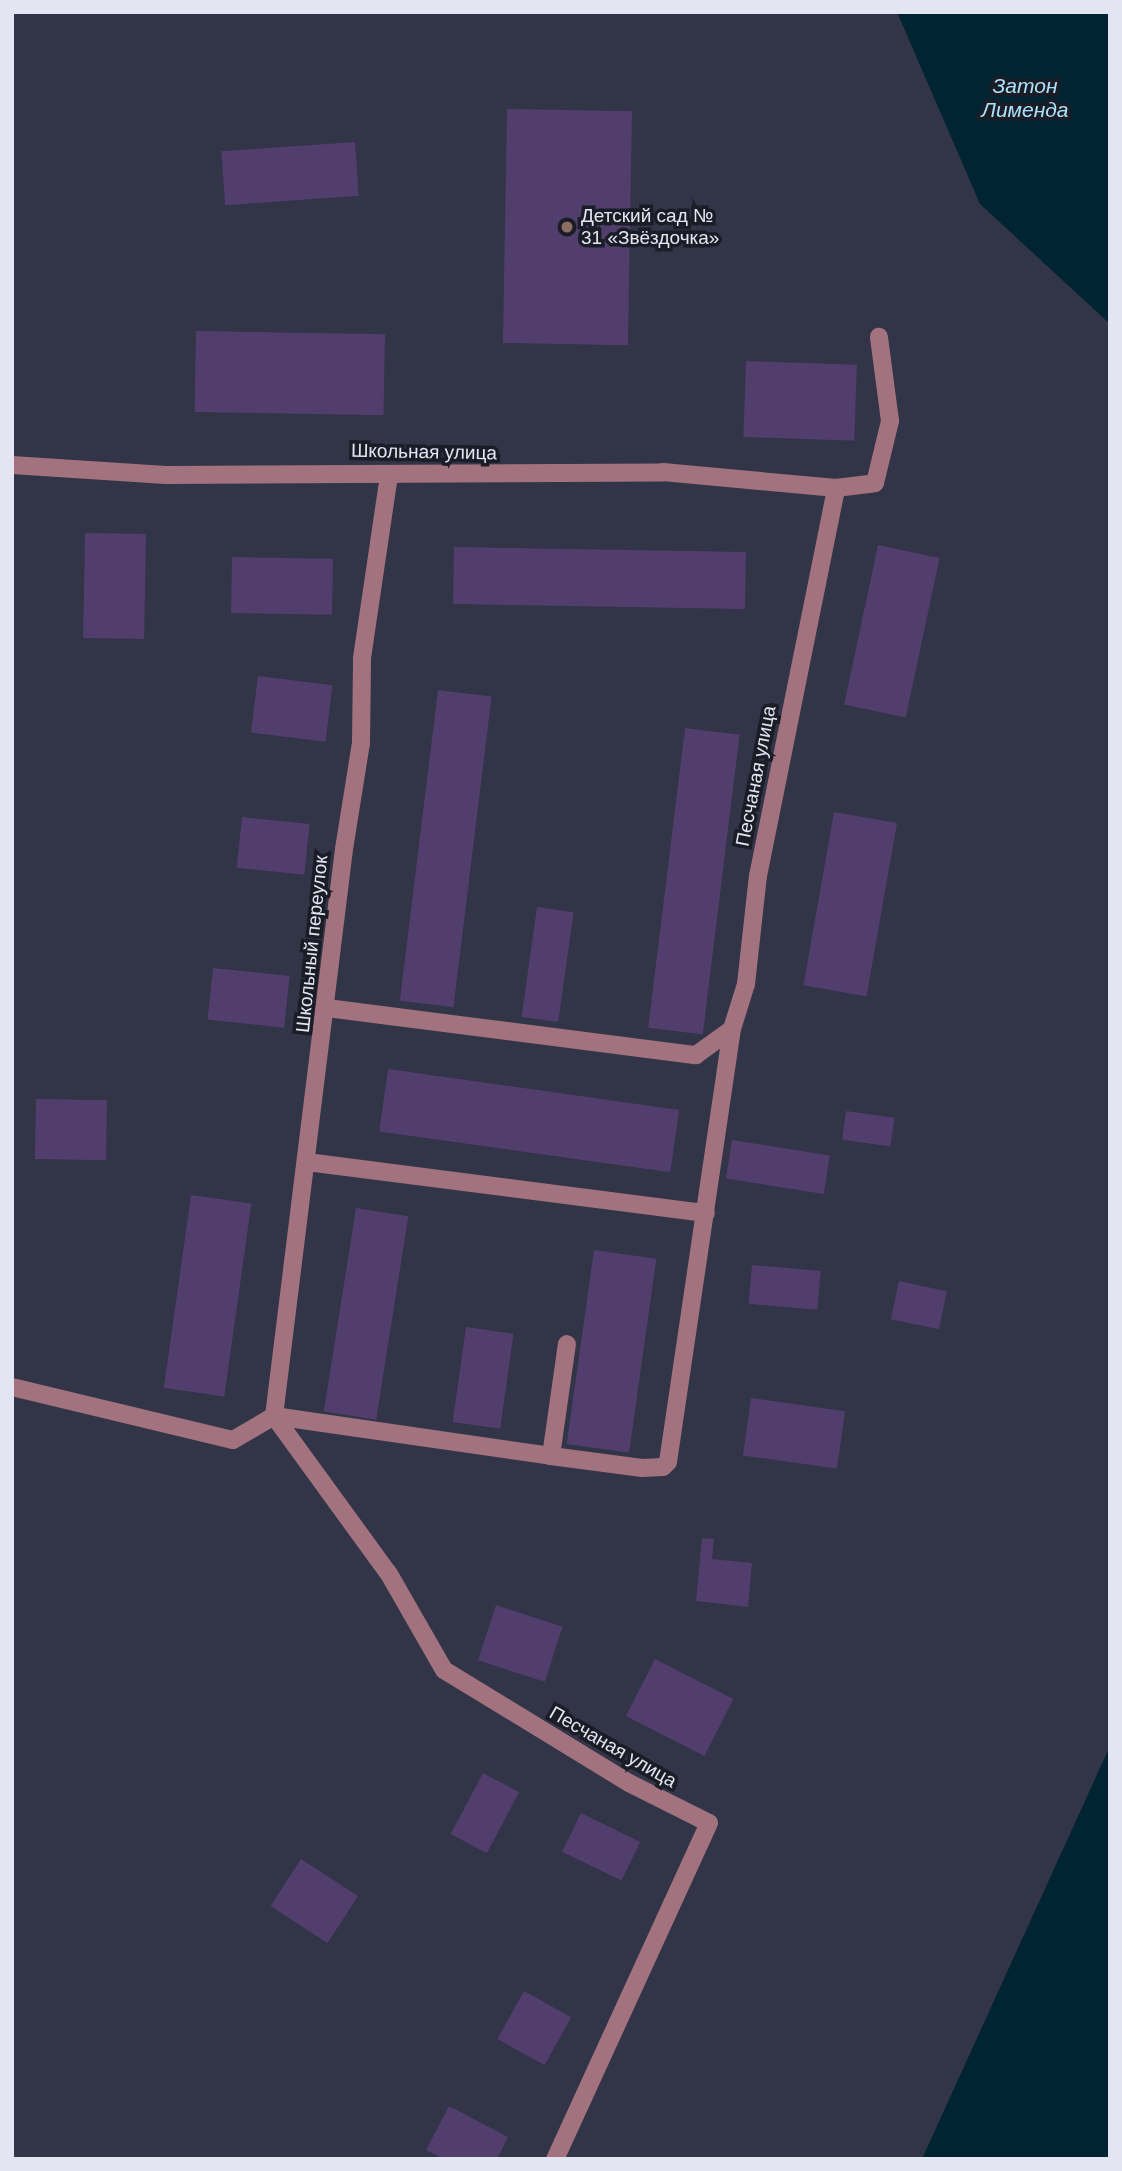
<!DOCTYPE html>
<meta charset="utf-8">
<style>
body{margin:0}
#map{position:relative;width:1122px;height:2171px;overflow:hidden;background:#323448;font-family:Helvetica,sans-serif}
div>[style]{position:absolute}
.water>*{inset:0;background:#002432}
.building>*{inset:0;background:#513e6c;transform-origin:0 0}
.minor>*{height:18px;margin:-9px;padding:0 9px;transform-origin:9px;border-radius:9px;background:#a2737f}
.dots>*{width:19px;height:19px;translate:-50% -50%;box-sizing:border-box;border:4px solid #1b1d26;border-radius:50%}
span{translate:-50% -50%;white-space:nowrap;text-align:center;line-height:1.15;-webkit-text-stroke:7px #1b1d26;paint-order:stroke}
.poi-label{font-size:19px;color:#e3e5f2}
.left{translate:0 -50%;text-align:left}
.street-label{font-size:19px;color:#e3e5f2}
.water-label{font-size:21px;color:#abe1fa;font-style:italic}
.frame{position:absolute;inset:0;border:14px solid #e3e5f2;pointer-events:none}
</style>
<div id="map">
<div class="water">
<div style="clip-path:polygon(897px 12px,1110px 12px,1110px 324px,980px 204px)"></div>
<div style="clip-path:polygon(1110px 1746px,1110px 2159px,922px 2159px)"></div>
</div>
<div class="building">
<div style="left:507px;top:109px;width:125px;height:234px;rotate:1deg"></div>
<div style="left:355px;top:142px;width:54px;height:134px;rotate:86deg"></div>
<div style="left:196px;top:331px;width:189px;height:81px;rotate:1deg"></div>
<div style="left:746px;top:361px;width:111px;height:76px;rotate:2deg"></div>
<div style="left:85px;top:533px;width:61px;height:105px;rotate:1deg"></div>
<div style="left:878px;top:545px;width:63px;height:163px;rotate:12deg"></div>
<div style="left:454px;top:547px;width:292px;height:57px;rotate:1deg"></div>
<div style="left:232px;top:557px;width:101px;height:56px;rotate:1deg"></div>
<div style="left:258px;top:676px;width:75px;height:57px;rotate:7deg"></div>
<div style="left:438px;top:690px;width:54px;height:313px;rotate:7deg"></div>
<div style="left:685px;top:728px;width:55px;height:302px;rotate:7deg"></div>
<div style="left:834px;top:812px;width:64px;height:176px;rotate:10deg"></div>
<div style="left:242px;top:817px;width:68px;height:51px;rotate:6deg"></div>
<div style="left:537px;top:907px;width:37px;height:111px;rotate:8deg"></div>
<div style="left:213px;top:968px;width:77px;height:52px;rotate:6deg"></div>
<div style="left:388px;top:1069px;width:294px;height:63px;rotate:8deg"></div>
<div style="left:36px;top:1099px;width:71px;height:60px;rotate:1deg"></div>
<div style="left:846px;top:1111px;width:49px;height:29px;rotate:8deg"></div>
<div style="left:732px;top:1140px;width:99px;height:39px;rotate:9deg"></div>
<div style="left:191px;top:1195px;width:61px;height:195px;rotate:8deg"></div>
<div style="left:356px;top:1208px;width:53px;height:206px;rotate:9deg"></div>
<div style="left:594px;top:1250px;width:63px;height:196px;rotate:8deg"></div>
<div style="left:752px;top:1265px;width:69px;height:39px;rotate:5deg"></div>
<div style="left:899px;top:1281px;width:49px;height:39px;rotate:12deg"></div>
<div style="left:466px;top:1327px;width:48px;height:96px;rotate:8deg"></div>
<div style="left:751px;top:1398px;width:95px;height:58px;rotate:8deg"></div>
<div style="clip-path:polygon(702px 1538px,714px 1539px,712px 1559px,752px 1563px,748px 1607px,696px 1601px)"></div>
<div style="left:496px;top:1605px;width:70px;height:58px;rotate:18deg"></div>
<div style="left:655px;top:1659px;width:88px;height:64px;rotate:27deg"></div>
<div style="left:483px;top:1773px;width:41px;height:69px;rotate:28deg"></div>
<div style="left:581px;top:1813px;width:66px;height:43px;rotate:26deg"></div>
<div style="left:301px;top:1859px;width:68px;height:56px;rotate:33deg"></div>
<div style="left:524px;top:1991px;width:54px;height:55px;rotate:29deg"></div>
<div style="clip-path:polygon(449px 2106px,508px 2137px,497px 2159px,444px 2159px,426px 2150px)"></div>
</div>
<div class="minor">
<div style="left:12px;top:465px;width:154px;rotate:3.7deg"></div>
<div style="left:166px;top:475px;width:497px;rotate:-0.3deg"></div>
<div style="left:663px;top:472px;width:174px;rotate:5.3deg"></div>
<div style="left:836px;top:488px;width:39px;rotate:-7deg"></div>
<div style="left:875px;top:483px;width:64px;rotate:-76.4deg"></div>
<div style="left:890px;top:421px;width:85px;rotate:-97.5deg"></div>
<div style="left:327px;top:1008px;width:372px;rotate:7.3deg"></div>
<div style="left:696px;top:1055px;width:44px;rotate:-35.8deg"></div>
<div style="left:732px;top:1029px;width:47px;rotate:-72.7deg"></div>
<div style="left:746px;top:984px;width:109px;rotate:-83.7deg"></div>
<div style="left:758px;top:876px;width:396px;rotate:-78.6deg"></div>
<div style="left:307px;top:1162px;width:402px;rotate:7.3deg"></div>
<div style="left:12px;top:1387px;width:227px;rotate:13.5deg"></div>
<div style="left:233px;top:1440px;width:48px;rotate:-30.3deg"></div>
<div style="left:274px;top:1416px;width:280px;rotate:8.2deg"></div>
<div style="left:551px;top:1456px;width:113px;rotate:-81.9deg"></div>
<div style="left:274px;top:1416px;width:195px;rotate:54deg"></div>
<div style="left:389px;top:1574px;width:111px;rotate:60.2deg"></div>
<div style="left:444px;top:1670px;width:217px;rotate:31.4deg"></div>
<div style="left:629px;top:1783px;width:89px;rotate:26.6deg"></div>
<div style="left:709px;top:1823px;width:370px;rotate:114.6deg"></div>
<div style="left:274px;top:1416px;width:571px;rotate:-82.96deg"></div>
<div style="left:344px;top:849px;width:107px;rotate:-80.9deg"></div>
<div style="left:361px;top:743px;width:85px;rotate:-89.3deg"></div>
<div style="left:362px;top:658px;width:184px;rotate:-81.6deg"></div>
<div style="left:551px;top:1456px;width:92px;rotate:7.5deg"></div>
<div style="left:642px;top:1468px;width:21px;rotate:-3deg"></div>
<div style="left:663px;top:1467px;width:7px;rotate:-45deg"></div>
<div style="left:668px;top:1462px;width:438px;rotate:-81.6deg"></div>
</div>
<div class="dots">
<div style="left:567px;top:227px;background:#8d6e63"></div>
</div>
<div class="poi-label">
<span class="left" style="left:581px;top:227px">Детский сад №<br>31 «Звёздочка»</span>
</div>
<div class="street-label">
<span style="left:424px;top:452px;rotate:1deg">Школьная улица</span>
<span style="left:756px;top:776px;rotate:-79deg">Песчаная улица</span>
<span style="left:312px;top:944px;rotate:-84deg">Школьный переулок</span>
<span style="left:613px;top:1747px;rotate:30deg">Песчаная улица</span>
</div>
<div class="water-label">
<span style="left:1025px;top:98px">Затон<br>Лименда</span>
</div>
<div class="frame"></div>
</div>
